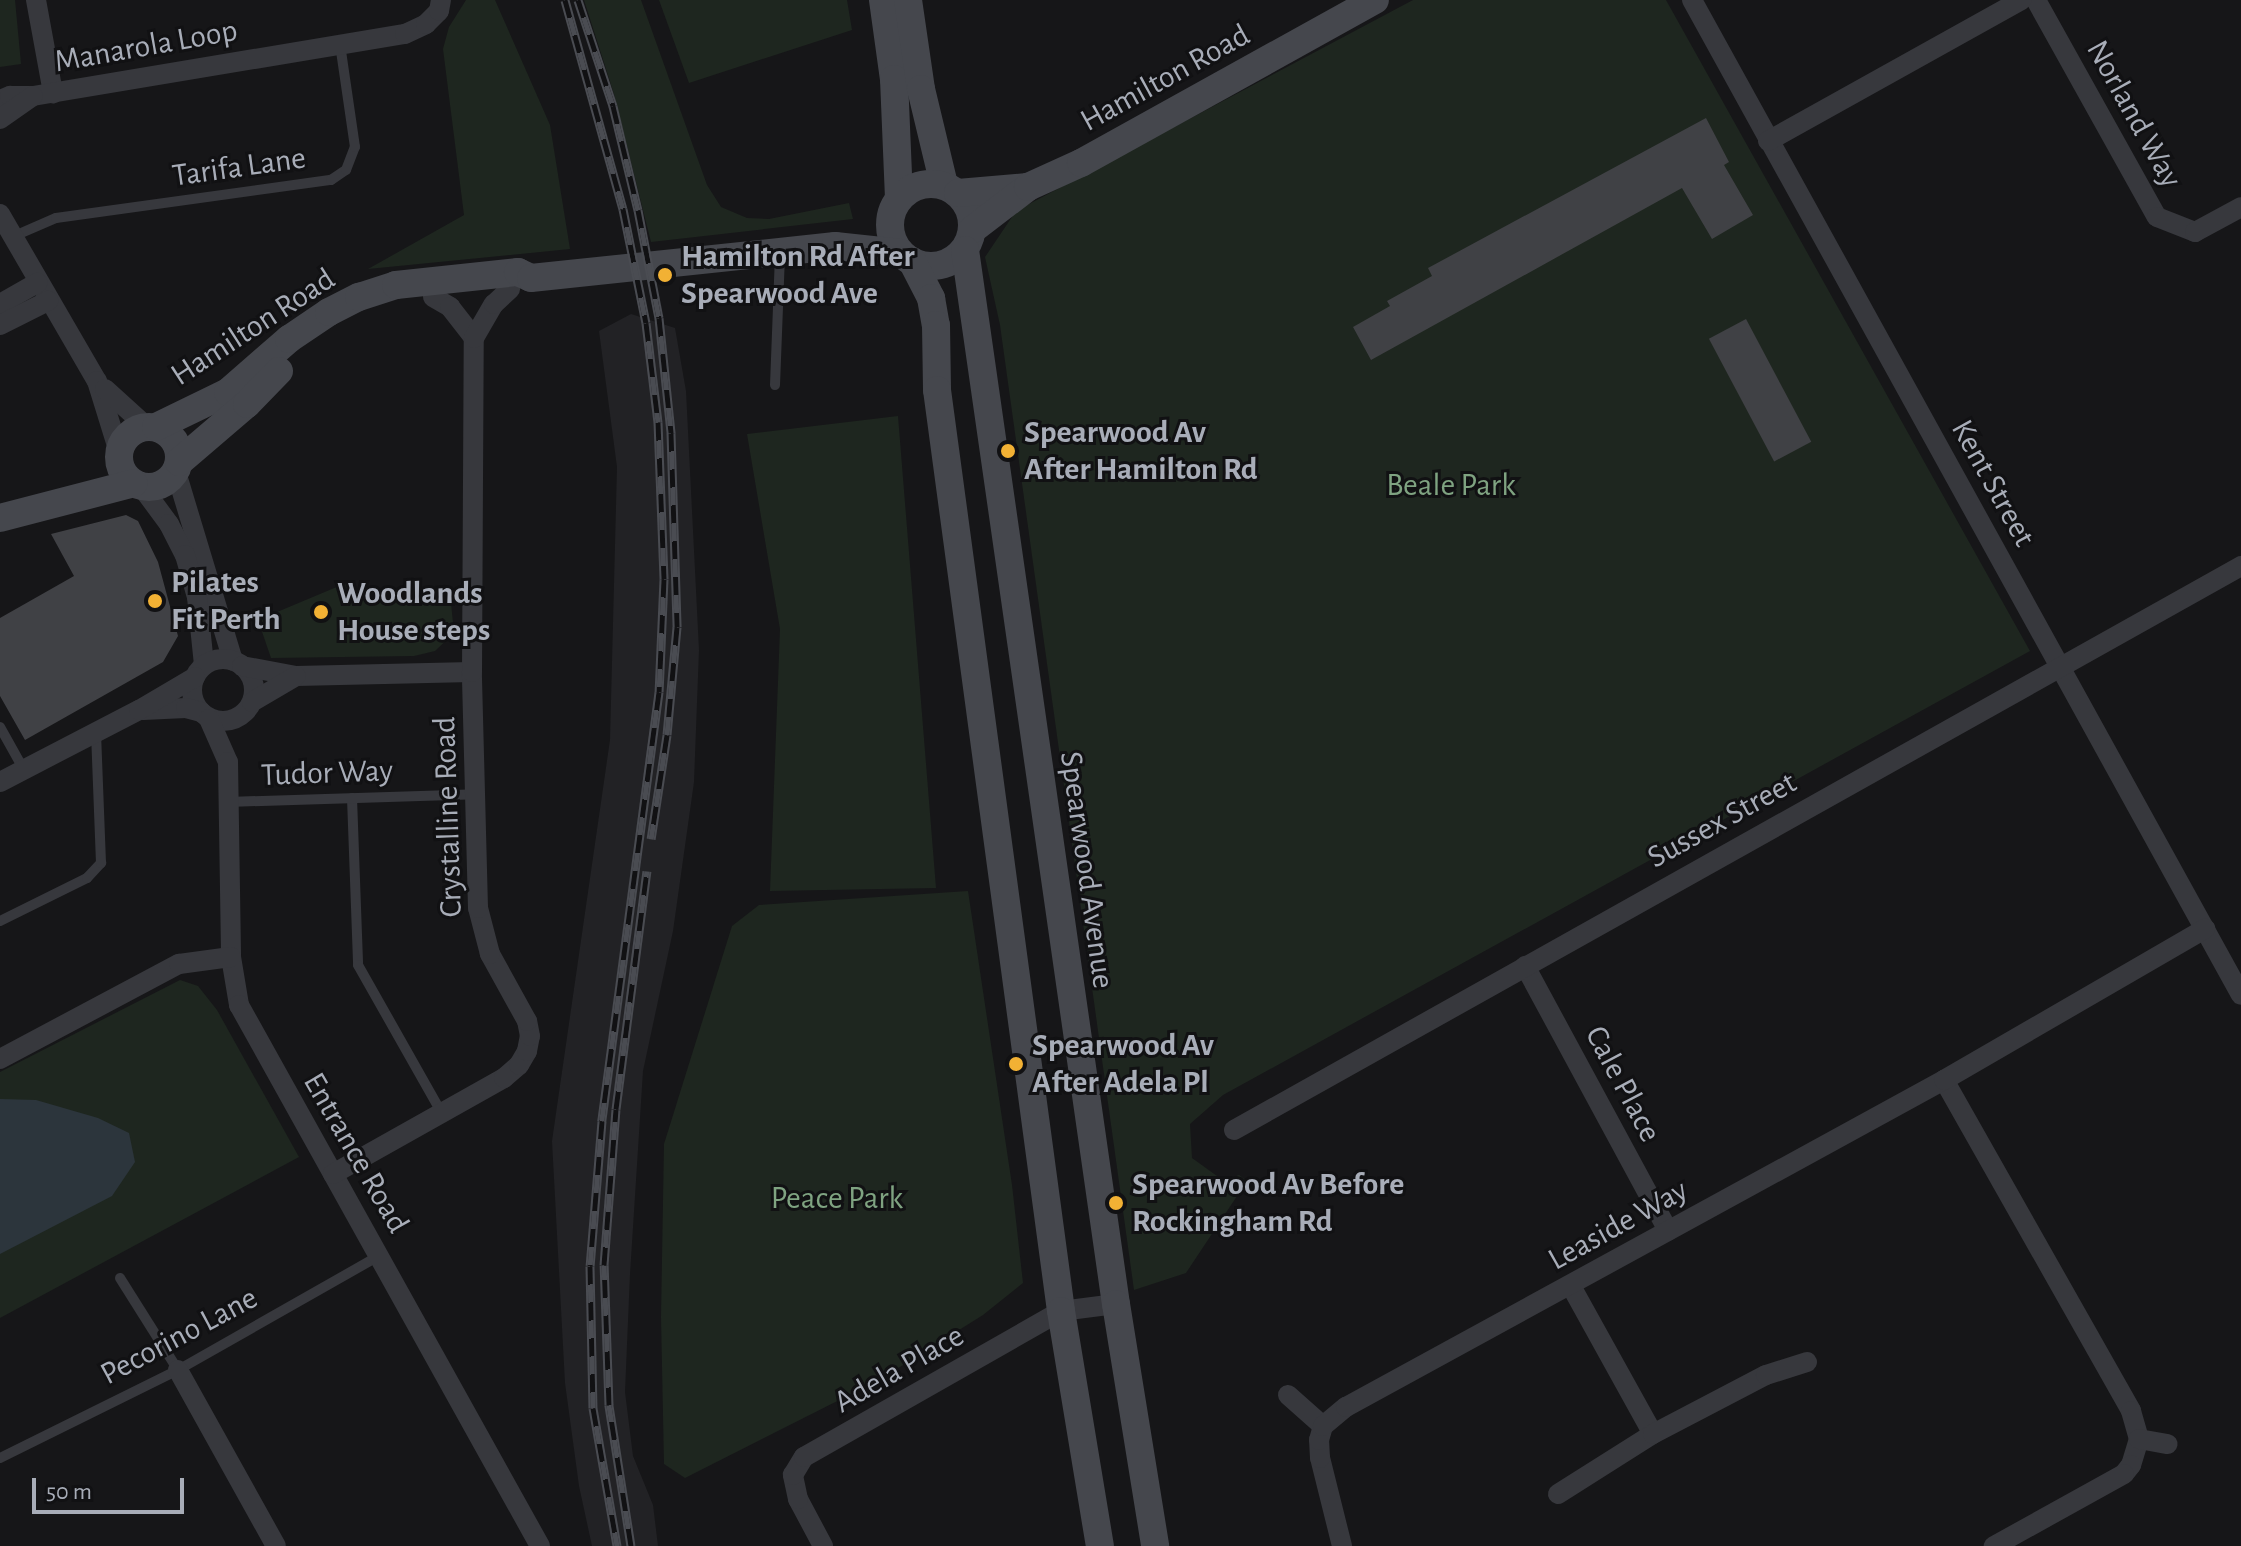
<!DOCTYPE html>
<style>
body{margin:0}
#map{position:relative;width:2241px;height:1546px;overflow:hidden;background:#161618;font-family:"Alegreya Sans",sans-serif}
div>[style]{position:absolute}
.built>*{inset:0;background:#222225}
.green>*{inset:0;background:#1e261f}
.water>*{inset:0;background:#2c353c}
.building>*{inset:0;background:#404145;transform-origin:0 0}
.service>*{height:10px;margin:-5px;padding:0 5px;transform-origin:5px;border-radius:5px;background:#37383d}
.minor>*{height:20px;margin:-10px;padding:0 10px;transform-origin:10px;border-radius:10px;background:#37383d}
.minor>.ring{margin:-10px;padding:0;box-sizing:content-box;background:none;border:20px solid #37383d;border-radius:50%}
.secondary>*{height:28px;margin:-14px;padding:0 14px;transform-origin:14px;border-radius:14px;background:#45474d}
.secondary>.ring{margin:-14px;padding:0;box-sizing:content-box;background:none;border:28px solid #45474d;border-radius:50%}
.rail>*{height:9px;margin-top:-4.5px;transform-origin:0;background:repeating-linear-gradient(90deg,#111113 0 18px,#4a4c52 0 36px);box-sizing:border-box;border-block:2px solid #4a4c52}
.dots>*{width:22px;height:22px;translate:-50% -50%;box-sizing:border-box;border:4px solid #111113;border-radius:50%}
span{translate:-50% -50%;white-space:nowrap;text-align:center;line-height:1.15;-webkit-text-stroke:6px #111113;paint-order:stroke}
.street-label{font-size:32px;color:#a8adb8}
.poi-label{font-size:32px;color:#a8adb8;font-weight:700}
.left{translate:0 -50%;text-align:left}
.park-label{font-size:32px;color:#7fa381}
.scale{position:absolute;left:32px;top:1478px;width:152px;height:36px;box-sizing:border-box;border:4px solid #a8adb8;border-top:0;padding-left:10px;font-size:24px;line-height:28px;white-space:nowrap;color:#a8adb8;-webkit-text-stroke:6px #111113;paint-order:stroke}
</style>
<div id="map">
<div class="built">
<div style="clip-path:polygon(631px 314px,675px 328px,686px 391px,699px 650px,694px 782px,673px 931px,643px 1071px,630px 1274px,625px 1392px,633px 1456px,653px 1505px,658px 1546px,592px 1546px,579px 1486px,565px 1383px,552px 1141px,610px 740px,617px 467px,599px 331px)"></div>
</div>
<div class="green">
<div style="clip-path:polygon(0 0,15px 0,21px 64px,0 67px)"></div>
<div style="clip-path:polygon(466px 0,495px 0,550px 125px,570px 249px,368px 269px,464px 215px,443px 49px,449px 27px)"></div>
<div style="clip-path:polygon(584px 0,641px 0,707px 185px,721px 207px,747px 218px,769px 219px,849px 203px,853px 219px,651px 242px,614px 94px)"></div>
<div style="clip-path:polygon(659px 0,847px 0,852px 30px,689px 83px)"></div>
<div style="clip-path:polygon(1413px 0,1666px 0,2030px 651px,1223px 1095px,1190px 1124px,1192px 1158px,1224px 1181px,1239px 1175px,1247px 1181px,1186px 1273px,1134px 1290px,1000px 325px,985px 257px,1016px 211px)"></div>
<div style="clip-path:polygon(898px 416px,936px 888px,770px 891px,780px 629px,747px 434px)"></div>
<div style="clip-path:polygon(351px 581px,358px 591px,374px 588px,376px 593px,450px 593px,454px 633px,435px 651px,414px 656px,271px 658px,258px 620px)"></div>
<div style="clip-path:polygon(968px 891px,1012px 1185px,1023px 1283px,983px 1315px,879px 1380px,685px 1478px,664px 1464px,661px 1317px,664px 1144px,732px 926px,759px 905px)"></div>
<div style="clip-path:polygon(180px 980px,198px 986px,217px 1010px,299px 1157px,0 1318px,0 1072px)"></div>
</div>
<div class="water">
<div style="clip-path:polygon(0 1099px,36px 1100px,98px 1118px,129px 1133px,135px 1162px,112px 1196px,0 1254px)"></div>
</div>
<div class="building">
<div style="clip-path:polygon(1706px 118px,1729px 162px,1724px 165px,1753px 215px,1712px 239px,1682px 188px,1371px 360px,1353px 327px,1390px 306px,1387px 301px,1432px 276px,1428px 268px)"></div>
<div style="left:1746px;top:319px;width:139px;height:42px;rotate:62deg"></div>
<div style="clip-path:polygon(126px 515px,138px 521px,158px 562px,178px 636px,163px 662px,25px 740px,0 696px,0 618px,74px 576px,51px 534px)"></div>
</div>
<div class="service">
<div style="left:12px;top:237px;width:48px;rotate:-23.4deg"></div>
<div style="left:56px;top:218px;width:278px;rotate:-7.9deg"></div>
<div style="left:331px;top:180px;width:18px;rotate:-34deg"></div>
<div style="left:346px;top:170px;width:25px;rotate:-69deg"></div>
<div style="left:355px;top:147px;width:104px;rotate:-98.3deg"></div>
<div style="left:775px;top:385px;width:133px;rotate:-87.8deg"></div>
<div style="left:0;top:727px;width:49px;rotate:60.8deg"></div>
<div style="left:352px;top:798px;width:167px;rotate:87.9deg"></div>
<div style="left:358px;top:965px;width:169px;rotate:60.5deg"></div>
<div style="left:228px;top:802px;width:248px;rotate:-1.8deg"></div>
<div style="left:0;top:921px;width:97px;rotate:-26.3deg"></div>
<div style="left:87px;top:878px;width:21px;rotate:-47deg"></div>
<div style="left:101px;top:863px;width:131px;rotate:-92.2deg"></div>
<div style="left:120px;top:1278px;width:109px;rotate:57.8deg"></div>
<div style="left:0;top:1458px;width:199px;rotate:-26.3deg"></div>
<div style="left:178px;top:1370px;width:231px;rotate:-29.6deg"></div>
</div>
<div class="minor">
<div style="left:36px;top:0;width:95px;rotate:79.6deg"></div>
<div style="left:1692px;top:0;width:1136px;rotate:61.11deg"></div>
<div style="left:2036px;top:0;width:248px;rotate:60.9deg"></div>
<div style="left:2157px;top:217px;width:41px;rotate:21.5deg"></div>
<div style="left:2195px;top:232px;width:52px;rotate:-28.5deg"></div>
<div style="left:0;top:100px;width:11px;rotate:-22deg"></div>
<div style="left:10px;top:96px;width:23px"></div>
<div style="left:33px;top:96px;width:377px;rotate:-9.5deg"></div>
<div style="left:405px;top:34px;width:23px;rotate:-25deg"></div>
<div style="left:426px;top:24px;width:18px;rotate:-45deg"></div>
<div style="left:439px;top:11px;width:11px;rotate:-80deg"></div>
<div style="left:0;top:119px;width:40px;rotate:-34.9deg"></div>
<div style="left:1768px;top:141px;width:290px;rotate:-29.1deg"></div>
<div style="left:0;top:214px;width:193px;rotate:59.9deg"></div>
<div style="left:97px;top:381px;width:74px;rotate:72.8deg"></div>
<div style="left:433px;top:297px;width:20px;rotate:30deg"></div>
<div style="left:450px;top:307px;width:39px;rotate:52deg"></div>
<div style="left:0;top:304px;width:43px;rotate:-29.6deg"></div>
<div style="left:0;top:325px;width:54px;rotate:-26.6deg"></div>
<div style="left:105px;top:389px;width:55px;rotate:42.1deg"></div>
<div style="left:176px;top:472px;width:197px;rotate:73.2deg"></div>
<div style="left:141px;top:486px;width:47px;rotate:53.6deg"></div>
<div style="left:169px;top:524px;width:35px;rotate:63deg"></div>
<div style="left:185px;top:555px;width:44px;rotate:74.1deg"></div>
<div style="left:197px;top:597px;width:68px;rotate:84.1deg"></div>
<div class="ring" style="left:192px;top:659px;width:42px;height:42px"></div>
<div style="left:242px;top:666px;width:55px;rotate:10.5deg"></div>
<div style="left:296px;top:676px;width:176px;rotate:-1.3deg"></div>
<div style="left:252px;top:702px;width:51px;rotate:-30.6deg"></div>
<div style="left:143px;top:710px;width:43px;rotate:-2.7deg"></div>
<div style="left:186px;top:708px;width:16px;rotate:15deg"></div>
<div style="left:209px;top:719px;width:47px;rotate:66.2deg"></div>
<div style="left:228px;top:762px;width:195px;rotate:89.1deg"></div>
<div style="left:231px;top:957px;width:49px;rotate:80.5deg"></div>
<div style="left:239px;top:1005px;width:619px;rotate:60.91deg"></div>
<div style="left:0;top:782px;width:157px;rotate:-27.4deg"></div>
<div style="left:139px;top:710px;width:65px;rotate:-30.5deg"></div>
<div style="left:1525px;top:966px;width:301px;rotate:61.6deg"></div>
<div style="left:0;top:1059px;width:203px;rotate:-28deg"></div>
<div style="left:179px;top:964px;width:52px;rotate:-7.7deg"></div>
<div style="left:1944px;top:1080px;width:380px;rotate:60.5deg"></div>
<div style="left:2131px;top:1411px;width:29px;rotate:74deg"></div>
<div style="left:2139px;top:1439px;width:27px;rotate:107deg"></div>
<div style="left:2131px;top:1465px;width:11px;rotate:128deg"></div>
<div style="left:2124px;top:1474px;width:149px;rotate:151deg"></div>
<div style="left:1234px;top:1130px;width:1154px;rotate:-29.25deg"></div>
<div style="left:333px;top:1174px;width:196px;rotate:-29.3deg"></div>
<div style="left:504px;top:1078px;width:20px;rotate:-41deg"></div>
<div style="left:519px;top:1065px;width:16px;rotate:-60deg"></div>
<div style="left:527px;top:1051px;width:15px;rotate:-79deg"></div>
<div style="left:530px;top:1036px;width:15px;rotate:-101deg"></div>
<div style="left:527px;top:1021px;width:77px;rotate:-118.9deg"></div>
<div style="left:490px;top:954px;width:48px;rotate:-104.6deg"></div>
<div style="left:478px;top:908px;width:236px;rotate:-91.5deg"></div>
<div style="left:472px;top:672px;width:334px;rotate:-89.7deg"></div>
<div style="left:474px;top:338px;width:39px;rotate:-60deg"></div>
<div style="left:494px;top:304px;width:22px;rotate:-43deg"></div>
<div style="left:1571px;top:1286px;width:169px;rotate:61deg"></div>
<div style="left:178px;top:1370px;width:201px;rotate:60.9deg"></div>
<div style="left:1288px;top:1395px;width:47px;rotate:41.5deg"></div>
<div style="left:2139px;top:1439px;width:29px;rotate:10deg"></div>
<div style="left:1558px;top:1494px;width:112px;rotate:-32.3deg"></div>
<div style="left:1653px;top:1434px;width:127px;rotate:-27.6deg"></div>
<div style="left:1766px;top:1375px;width:43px;rotate:-17.6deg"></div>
<div style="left:823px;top:1546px;width:53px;rotate:-118deg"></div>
<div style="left:798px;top:1499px;width:25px;rotate:-102deg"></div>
<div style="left:793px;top:1475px;width:21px;rotate:-59deg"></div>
<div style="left:804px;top:1457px;width:296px;rotate:-29.6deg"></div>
<div style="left:1061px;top:1311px;width:55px;rotate:-7.3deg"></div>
<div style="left:1342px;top:1546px;width:91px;rotate:-104deg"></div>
<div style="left:1320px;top:1458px;width:18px;rotate:-93deg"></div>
<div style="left:1319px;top:1440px;width:15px;rotate:-74deg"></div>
<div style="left:1323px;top:1426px;width:30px;rotate:-40deg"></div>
<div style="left:1346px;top:1407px;width:682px;rotate:-28.67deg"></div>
<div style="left:1944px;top:1080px;width:302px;rotate:-30.1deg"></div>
</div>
<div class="secondary">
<div style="left:883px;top:0;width:80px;rotate:82.1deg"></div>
<div style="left:894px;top:79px;width:120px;rotate:87.6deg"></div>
<div style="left:908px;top:0;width:90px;rotate:81.7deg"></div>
<div style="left:921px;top:89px;width:99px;rotate:76.5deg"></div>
<div class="ring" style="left:890px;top:184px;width:54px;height:54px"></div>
<div style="left:958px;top:193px;width:70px;rotate:-4.9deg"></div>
<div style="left:972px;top:230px;width:71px;rotate:-37.5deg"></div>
<div style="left:1028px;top:187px;width:58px;rotate:-24.4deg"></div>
<div style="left:1081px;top:163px;width:336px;rotate:-29deg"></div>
<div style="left:965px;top:250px;width:1065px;rotate:81.85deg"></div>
<div style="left:1116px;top:1304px;width:245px;rotate:80.8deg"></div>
<div style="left:912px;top:261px;width:42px;rotate:62.8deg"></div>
<div style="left:931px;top:298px;width:27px;rotate:80deg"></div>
<div style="left:936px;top:325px;width:65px;rotate:89.1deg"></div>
<div style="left:937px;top:390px;width:929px;rotate:82.33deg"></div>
<div style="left:1061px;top:1311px;width:238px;rotate:80.6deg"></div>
<div class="ring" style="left:119px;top:427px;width:32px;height:32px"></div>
<div style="left:156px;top:427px;width:80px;rotate:-25.9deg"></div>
<div style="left:228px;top:392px;width:81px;rotate:-41deg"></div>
<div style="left:289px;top:339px;width:48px;rotate:-34deg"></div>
<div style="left:329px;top:312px;width:34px;rotate:-27deg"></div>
<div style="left:359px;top:297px;width:39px;rotate:-18deg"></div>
<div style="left:396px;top:285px;width:123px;rotate:-6.1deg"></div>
<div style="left:518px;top:272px;width:14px;rotate:25deg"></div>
<div style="left:531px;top:278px;width:306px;rotate:-6deg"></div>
<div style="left:835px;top:246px;width:66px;rotate:6.1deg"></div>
<div style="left:179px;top:462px;width:89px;rotate:-40.5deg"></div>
<div style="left:247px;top:404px;width:46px;rotate:-45.9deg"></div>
<div style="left:0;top:518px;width:138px;rotate:-14.6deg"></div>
</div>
<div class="rail">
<div style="left:565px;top:0;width:217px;rotate:74.5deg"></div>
<div style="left:623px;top:209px;width:116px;rotate:78.6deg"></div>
<div style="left:646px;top:323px;width:100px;rotate:83.1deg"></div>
<div style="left:658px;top:422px;width:157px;rotate:87.8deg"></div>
<div style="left:664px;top:579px;width:113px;rotate:92.5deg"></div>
<div style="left:659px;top:692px;width:433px;rotate:97.6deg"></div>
<div style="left:602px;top:1121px;width:145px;rotate:94.7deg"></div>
<div style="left:590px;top:1266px;width:142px;rotate:88.8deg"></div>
<div style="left:593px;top:1408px;width:140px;rotate:80.1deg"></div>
<div style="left:578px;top:0;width:112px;rotate:71.7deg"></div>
<div style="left:613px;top:106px;width:107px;rotate:76.5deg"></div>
<div style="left:638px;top:210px;width:110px;rotate:79deg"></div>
<div style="left:659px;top:318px;width:116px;rotate:84deg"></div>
<div style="left:671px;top:433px;width:194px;rotate:88.2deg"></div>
<div style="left:677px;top:627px;width:108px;rotate:95.3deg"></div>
<div style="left:667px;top:735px;width:105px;rotate:98.7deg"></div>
<div style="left:631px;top:1546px;width:143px;rotate:-98.9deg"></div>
<div style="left:609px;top:1405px;width:140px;rotate:-92deg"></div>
<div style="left:604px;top:1265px;width:156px;rotate:-85.6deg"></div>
<div style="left:616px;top:1109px;width:240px;rotate:-82.6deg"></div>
</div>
<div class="dots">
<div style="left:665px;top:275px;background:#f2b134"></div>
<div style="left:1008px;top:451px;background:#f2b134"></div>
<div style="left:155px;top:601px;background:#f2b134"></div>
<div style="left:321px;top:612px;background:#f2b134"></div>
<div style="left:1016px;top:1064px;background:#f2b134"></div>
<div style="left:1116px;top:1203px;background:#f2b134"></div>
</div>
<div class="street-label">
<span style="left:146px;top:46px;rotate:-10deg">Manarola Loop</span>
<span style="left:1165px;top:78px;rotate:-29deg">Hamilton Road</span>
<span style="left:2134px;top:114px;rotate:61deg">Norland Way</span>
<span style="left:239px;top:167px;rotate:-8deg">Tarifa Lane</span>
<span style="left:253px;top:327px;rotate:-33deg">Hamilton Road</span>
<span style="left:1993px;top:483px;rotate:61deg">Kent Street</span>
<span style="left:327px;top:773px;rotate:-2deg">Tudor Way</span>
<span style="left:448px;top:817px;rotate:-92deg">Crystalline Road</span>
<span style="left:1722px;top:820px;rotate:-29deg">Sussex Street</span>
<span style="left:1087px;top:870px;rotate:82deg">Spearwood Avenue</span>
<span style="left:1623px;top:1084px;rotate:62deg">Cale Place</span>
<span style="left:356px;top:1153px;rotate:60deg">Entrance Road</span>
<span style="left:1618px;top:1225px;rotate:-29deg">Leaside Way</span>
<span style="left:179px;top:1336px;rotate:-28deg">Pecorino Lane</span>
<span style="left:899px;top:1369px;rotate:-30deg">Adela Place</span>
</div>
<div class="poi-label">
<span class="left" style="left:681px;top:275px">Hamilton Rd After<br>Spearwood Ave</span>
<span class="left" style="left:1024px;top:451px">Spearwood Av<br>After Hamilton Rd</span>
<span class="left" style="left:171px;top:601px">Pilates<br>Fit Perth</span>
<span class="left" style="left:337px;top:612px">Woodlands<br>House steps</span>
<span class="left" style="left:1032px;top:1064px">Spearwood Av<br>After Adela Pl</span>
<span class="left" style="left:1132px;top:1203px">Spearwood Av Before<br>Rockingham Rd</span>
</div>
<div class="park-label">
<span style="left:1451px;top:485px">Beale Park</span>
<span style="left:837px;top:1198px">Peace Park</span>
</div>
<div class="scale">50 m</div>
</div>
